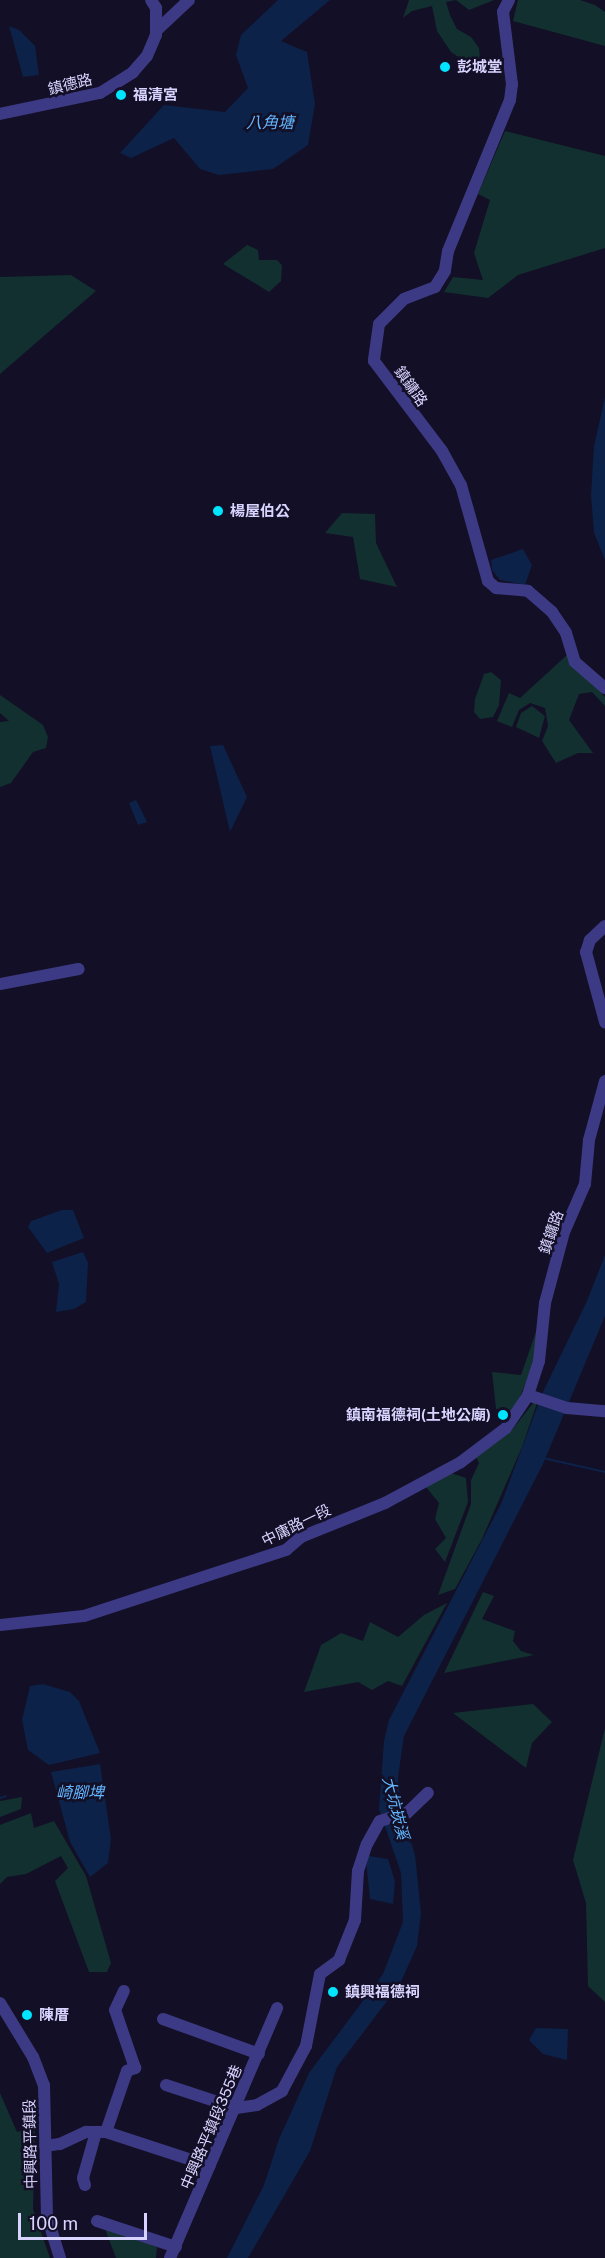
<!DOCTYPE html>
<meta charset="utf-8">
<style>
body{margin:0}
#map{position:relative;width:605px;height:2258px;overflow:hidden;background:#130f26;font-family:"Public Sans","Noto Sans TC",sans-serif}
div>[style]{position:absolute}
.green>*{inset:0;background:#12302f}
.water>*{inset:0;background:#0c2248}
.stream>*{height:2px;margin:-1px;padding:0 1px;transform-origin:1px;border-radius:1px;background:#0c2248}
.minor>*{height:12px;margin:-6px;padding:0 6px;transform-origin:6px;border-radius:6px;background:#3d3a85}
.dots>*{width:16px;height:16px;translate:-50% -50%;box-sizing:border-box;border:3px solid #130f26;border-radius:50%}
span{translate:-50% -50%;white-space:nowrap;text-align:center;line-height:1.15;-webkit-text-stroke:5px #130f26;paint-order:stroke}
.poi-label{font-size:15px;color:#d9d4ff;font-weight:700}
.left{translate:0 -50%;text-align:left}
.right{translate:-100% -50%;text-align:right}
.street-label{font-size:15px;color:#d9d4ff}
.water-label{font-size:16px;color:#62b6ff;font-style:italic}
.scale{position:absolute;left:18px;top:2213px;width:129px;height:27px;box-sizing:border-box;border:3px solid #d9d4ff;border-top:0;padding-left:8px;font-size:18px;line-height:21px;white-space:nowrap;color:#d9d4ff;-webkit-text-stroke:4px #130f26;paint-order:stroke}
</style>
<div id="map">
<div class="green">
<div style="clip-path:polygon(409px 0,456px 0,446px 2px,450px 15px,457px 29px,471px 37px,479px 48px,480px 58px,466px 62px,451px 52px,437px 31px,432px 6px,412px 11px,403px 18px)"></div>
<div style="clip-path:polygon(456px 0,494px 0,469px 10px)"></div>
<div style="clip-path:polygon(518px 0,580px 0,595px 5px,605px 12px,605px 46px,513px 21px)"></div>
<div style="clip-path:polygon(505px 131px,605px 156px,605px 248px,518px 275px,488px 298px,444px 292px,453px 277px,483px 280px,474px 253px,490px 200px,478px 194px)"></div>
<div style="clip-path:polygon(247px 245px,258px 250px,259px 260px,277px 260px,282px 265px,281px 281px,269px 292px,223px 264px)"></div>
<div style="clip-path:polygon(71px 275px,96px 291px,0 374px,0 277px)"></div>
<div style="clip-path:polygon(342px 513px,375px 514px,376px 543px,397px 587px,360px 579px,353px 537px,325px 533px)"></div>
<div style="clip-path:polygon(567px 655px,605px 697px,605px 706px,592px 692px,579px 694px,569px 720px,593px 753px,578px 753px,556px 763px,542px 741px,548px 726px,545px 708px,530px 703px,519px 710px,512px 727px,497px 721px,509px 693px,520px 698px)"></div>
<div style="clip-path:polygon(491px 672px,501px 680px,499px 705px,493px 717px,480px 719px,474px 712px,475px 699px,484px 674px)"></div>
<div style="clip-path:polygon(0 695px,43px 725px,48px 737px,46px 748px,33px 752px,11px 783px,0 787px,0 722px,9px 721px,0 713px)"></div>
<div style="clip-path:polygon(532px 706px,545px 716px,539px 738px,516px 727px,521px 713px)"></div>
<div style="clip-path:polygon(540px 1320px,536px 1360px,511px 1417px,509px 1409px,496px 1409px,492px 1372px,521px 1375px)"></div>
<div style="clip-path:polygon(534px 1402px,537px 1403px,522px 1447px,482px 1539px,455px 1589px,438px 1595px,471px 1504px,471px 1480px,479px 1463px,476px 1457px,511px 1431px)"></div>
<div style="clip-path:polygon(451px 1473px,466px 1478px,468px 1502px,445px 1562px,435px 1549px,446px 1538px,435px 1519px,439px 1503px,426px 1487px)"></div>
<div style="clip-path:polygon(483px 1592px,494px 1596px,482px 1619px,515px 1631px,513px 1641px,521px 1651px,534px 1655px,444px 1673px)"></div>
<div style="clip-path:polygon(447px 1603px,402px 1686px,388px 1681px,372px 1690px,358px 1682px,304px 1692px,321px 1645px,341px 1633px,363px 1641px,370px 1622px,398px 1637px,424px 1615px)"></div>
<div style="clip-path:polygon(533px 1704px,552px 1722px,532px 1743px,526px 1768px,453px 1713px)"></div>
<div style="clip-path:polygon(605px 1728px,605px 2002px,588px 1986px,586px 1903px,573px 1860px)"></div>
<div style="clip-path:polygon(22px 1797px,21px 1809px,0 1817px,0 1801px)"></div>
<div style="clip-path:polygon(31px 1813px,34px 1828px,54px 1821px,86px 1876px,111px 1963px,107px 1972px,89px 1972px,55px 1881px,68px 1868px,61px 1856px,26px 1874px,7px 1877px,0 1884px,0 1825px)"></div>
<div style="clip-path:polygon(0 2093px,17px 2132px,35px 2127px,33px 2209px,50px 2258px,0 2258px)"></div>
<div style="clip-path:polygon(104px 2226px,157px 2247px,156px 2258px,116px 2258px)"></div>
</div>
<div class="water">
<div style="clip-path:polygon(278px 0,330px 0,281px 41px,307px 52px,315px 104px,308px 145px,273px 169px,219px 175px,200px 169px,174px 138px,131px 158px,120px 153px,164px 105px,225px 112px,248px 88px,236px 55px,241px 35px)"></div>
<div style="clip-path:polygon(9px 26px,19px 30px,35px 46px,39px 75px,23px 77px)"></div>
<div style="clip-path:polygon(605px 397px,605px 560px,594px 533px,591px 495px,594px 446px)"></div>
<div style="clip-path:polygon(523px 549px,532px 565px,525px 585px,500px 580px,492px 570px,491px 560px)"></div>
<div style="clip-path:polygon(223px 745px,247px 797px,230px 832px,210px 746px)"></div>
<div style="clip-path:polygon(136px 800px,147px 822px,138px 825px,129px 803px)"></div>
<div style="clip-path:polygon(62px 1210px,73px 1210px,84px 1238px,47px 1253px,28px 1227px,31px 1221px)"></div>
<div style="clip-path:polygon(83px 1252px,88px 1263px,86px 1302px,74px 1309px,56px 1312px,59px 1284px,52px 1262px)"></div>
<div style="clip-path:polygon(605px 1255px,605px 1316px,543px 1464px,404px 1736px,398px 1777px,400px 1805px,415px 1855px,421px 1913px,417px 1946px,400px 1984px,337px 2067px,310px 2151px,248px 2258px,227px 2258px,264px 2185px,279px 2139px,309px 2073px,383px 1974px,403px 1922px,401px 1873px,379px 1809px,384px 1741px,389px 1720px,501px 1504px,542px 1394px,587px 1301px)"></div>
<div style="clip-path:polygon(43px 1684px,70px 1692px,79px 1701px,100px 1753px,49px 1765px,28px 1750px,22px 1720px,30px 1686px)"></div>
<div style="clip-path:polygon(100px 1764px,111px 1839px,108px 1863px,90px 1877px,70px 1842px,51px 1772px)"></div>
<div style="clip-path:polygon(369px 1856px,388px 1859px,395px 1881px,393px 1904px,370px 1899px,366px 1861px)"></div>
<div style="clip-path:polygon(536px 2028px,568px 2029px,567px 2060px,543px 2054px,529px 2040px)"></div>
</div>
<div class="stream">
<div style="left:543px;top:1458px;width:64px;rotate:12.7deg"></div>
<div style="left:0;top:1798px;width:6px;rotate:-18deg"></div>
</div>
<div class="minor">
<div style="left:509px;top:0;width:13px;rotate:117deg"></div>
<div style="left:503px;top:12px;width:73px;rotate:82.9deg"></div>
<div style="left:512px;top:84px;width:16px;rotate:97deg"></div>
<div style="left:510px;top:100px;width:163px;rotate:112.3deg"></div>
<div style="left:448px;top:251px;width:20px;rotate:99deg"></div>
<div style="left:445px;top:271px;width:19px;rotate:122deg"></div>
<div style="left:435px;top:287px;width:33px;rotate:159deg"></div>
<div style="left:404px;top:299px;width:35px;rotate:135deg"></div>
<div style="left:379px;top:324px;width:37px;rotate:98deg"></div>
<div style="left:374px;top:361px;width:113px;rotate:52.9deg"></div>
<div style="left:442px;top:451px;width:39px;rotate:61deg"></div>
<div style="left:461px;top:485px;width:100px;rotate:74.3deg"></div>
<div style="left:488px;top:581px;width:11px;rotate:41deg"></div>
<div style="left:496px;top:588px;width:32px;rotate:5deg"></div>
<div style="left:528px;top:591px;width:32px;rotate:41deg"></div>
<div style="left:552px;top:612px;width:25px;rotate:56deg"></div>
<div style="left:566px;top:633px;width:30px;rotate:73deg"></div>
<div style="left:575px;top:662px;width:40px;rotate:41deg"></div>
<div style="left:156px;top:31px;width:45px;rotate:-43.2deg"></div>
<div style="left:0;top:114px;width:102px;rotate:-11.9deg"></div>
<div style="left:100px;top:93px;width:39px;rotate:-32deg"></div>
<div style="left:133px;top:72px;width:21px;rotate:-49deg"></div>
<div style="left:147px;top:56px;width:23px;rotate:-67deg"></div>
<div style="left:156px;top:35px;width:27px;rotate:-90deg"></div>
<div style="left:156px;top:8px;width:9px;rotate:-122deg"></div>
<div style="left:605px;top:926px;width:21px;rotate:137deg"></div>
<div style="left:590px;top:940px;width:13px;rotate:108deg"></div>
<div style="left:586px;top:952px;width:73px;rotate:74.8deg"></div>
<div style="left:0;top:984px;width:80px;rotate:-10.8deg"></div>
<div style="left:528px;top:1395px;width:41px;rotate:18.4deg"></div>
<div style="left:567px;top:1408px;width:38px;rotate:5deg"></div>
<div style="left:0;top:1625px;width:84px;rotate:-6.1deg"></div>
<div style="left:84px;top:1616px;width:213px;rotate:-18.1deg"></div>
<div style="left:286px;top:1550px;width:20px;rotate:-41deg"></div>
<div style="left:301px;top:1537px;width:91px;rotate:-22deg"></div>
<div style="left:385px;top:1503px;width:86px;rotate:-28.3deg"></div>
<div style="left:461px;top:1462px;width:56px;rotate:-37.1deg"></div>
<div style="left:506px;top:1428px;width:40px;rotate:-56deg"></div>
<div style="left:528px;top:1395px;width:36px;rotate:-72deg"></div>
<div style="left:539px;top:1361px;width:58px;rotate:-84.1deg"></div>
<div style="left:545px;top:1303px;width:73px;rotate:-75deg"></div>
<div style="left:564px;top:1232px;width:52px;rotate:-66.4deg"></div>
<div style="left:585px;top:1184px;width:44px;rotate:-84.8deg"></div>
<div style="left:589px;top:1140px;width:61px;rotate:-74.8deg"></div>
<div style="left:0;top:2003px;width:63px;rotate:58.6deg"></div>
<div style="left:33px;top:2057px;width:30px;rotate:69deg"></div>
<div style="left:44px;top:2085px;width:131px;rotate:88.7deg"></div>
<div style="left:47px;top:2216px;width:44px;rotate:72.8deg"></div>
<div style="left:163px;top:2019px;width:102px;rotate:20deg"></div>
<div style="left:166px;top:2085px;width:74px;rotate:18.2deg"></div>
<div style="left:236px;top:2108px;width:21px;rotate:-8deg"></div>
<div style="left:257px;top:2105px;width:29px;rotate:-29deg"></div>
<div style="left:282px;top:2091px;width:51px;rotate:-61.9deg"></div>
<div style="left:306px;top:2046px;width:73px;rotate:-79deg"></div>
<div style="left:320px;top:1974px;width:24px;rotate:-36deg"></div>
<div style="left:339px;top:1960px;width:43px;rotate:-68.2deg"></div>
<div style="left:355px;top:1920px;width:49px;rotate:-86.5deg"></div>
<div style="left:358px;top:1871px;width:28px;rotate:-72deg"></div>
<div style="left:367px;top:1844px;width:26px;rotate:-61deg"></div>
<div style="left:380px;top:1821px;width:28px;rotate:-17deg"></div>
<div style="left:407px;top:1813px;width:29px;rotate:-44deg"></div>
<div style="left:106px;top:2132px;width:65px;rotate:-71deg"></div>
<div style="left:127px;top:2071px;width:9px;rotate:-21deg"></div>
<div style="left:135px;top:2068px;width:61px;rotate:-109deg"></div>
<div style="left:115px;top:2010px;width:21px;rotate:-65deg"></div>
<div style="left:45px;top:2146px;width:15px;rotate:-8deg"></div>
<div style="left:60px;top:2144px;width:29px;rotate:-25deg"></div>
<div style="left:86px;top:2132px;width:20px"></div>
<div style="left:106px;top:2132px;width:109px;rotate:18.1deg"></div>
<div style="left:85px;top:2185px;width:7px;rotate:-106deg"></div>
<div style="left:83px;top:2178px;width:48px;rotate:-74.2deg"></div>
<div style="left:97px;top:2221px;width:83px;rotate:18.2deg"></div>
<div style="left:170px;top:2258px;width:272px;rotate:-66.8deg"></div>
</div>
<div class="dots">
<div style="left:445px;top:67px;background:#00e5ff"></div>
<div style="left:121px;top:95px;background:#00e5ff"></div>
<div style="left:218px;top:511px;background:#00e5ff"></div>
<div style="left:503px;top:1415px;background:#00e5ff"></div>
<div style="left:333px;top:1992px;background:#00e5ff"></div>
<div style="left:27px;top:2015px;background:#00e5ff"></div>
</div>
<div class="poi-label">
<span class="left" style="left:457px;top:67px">彭城堂</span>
<span class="left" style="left:133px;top:95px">福清宮</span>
<span class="left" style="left:230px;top:511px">楊屋伯公</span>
<span class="right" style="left:491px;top:1415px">鎮南福德祠(土地公廟)</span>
<span class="left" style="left:345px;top:1992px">鎮興福德祠</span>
<span class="left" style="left:39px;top:2015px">陳厝</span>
</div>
<div class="street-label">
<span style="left:70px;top:84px;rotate:-14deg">鎮德路</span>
<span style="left:411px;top:386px;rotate:55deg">鎮鏞路</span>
<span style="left:551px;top:1232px;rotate:-71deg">鎮鏞路</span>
<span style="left:296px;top:1525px;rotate:-26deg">中庸路一段</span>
<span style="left:211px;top:2127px;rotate:-67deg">中興路平鎮段355巷</span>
<span style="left:30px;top:2144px;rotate:-91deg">中興路平鎮段</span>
</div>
<div class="water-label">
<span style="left:270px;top:123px">八角塘</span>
<span style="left:80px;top:1793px">崎腳埤</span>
<span style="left:395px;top:1808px;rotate:76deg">大坑崁溪</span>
</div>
<div class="scale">100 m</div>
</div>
